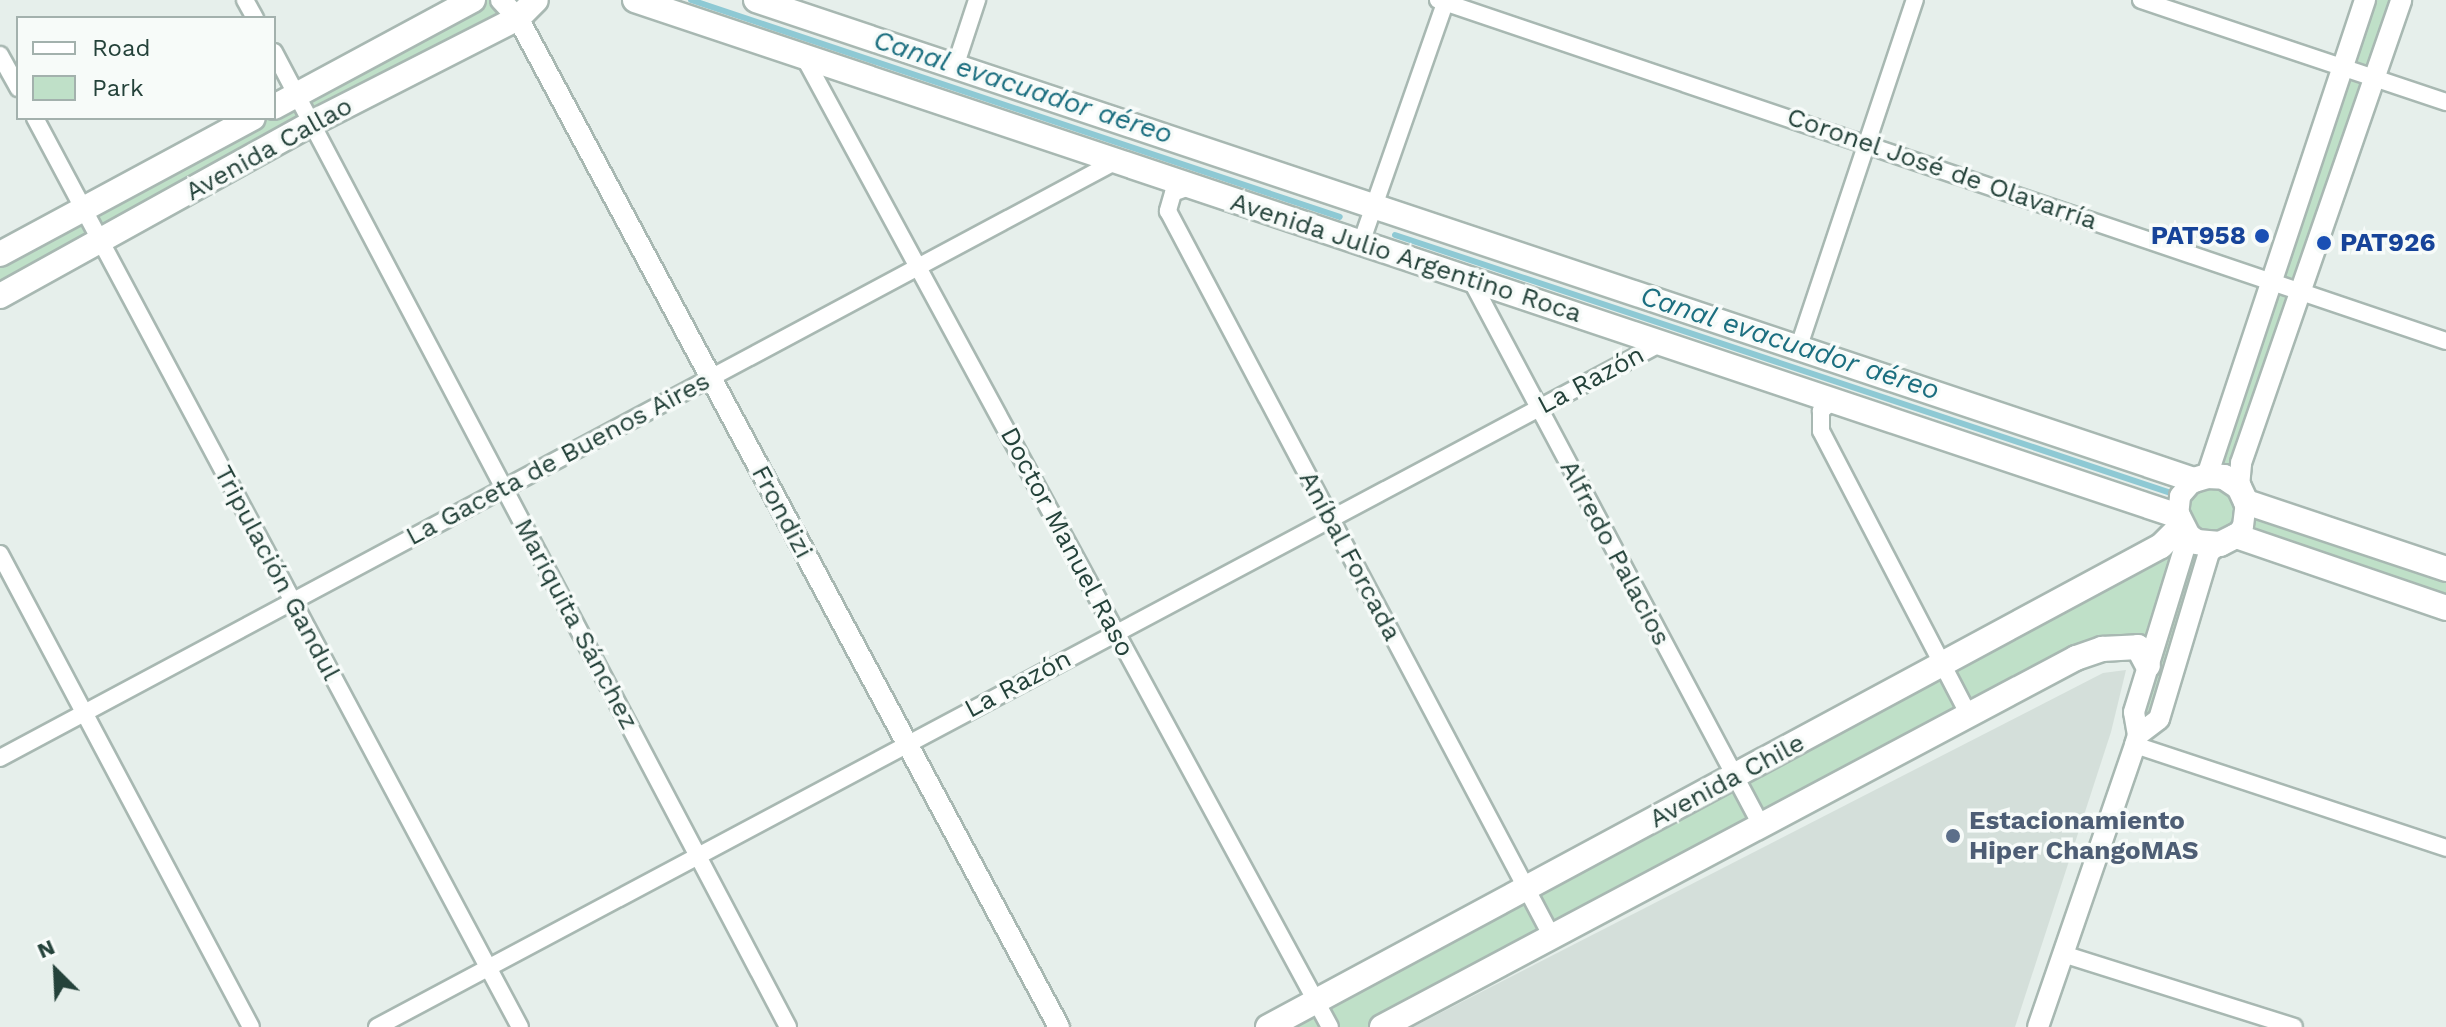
<!DOCTYPE html>
<meta charset="utf-8">
<style>
body{margin:0}
#map{position:relative;width:2446px;height:1027px;overflow:hidden;background:#e6efeb;font-family:"Work Sans",sans-serif}
div>[style]{position:absolute}
.built>*{inset:0;background:#d4dfda}
.green>*{inset:0;background:#bfe0c8}
.stream>*{height:6px;margin:-3px;padding:0 3px;transform-origin:3px;border-radius:3px;background:#8ec9d4}
.roads{filter:drop-shadow(2px 0 #a8b8b2) drop-shadow(-2px 0 #a8b8b2) drop-shadow(0 2px #a8b8b2) drop-shadow(0 -2px #a8b8b2)}
.minor>*{height:16px;margin:-8px;padding:0 8px;transform-origin:8px;border-radius:8px;background:#fff}
.tertiary>*{height:20px;margin:-10px;padding:0 10px;transform-origin:10px;border-radius:10px;background:#fff}
.secondary>*{height:24px;margin:-12px;padding:0 12px;transform-origin:12px;border-radius:12px;background:#fff}
.dots>*{width:22px;height:22px;translate:-50% -50%;box-sizing:border-box;border:4px solid #f7fbf9;border-radius:50%}
span{translate:-50% -50%;white-space:nowrap;text-align:center;line-height:1.15;-webkit-text-stroke:7px #f7fbf9;paint-order:stroke}
.street-label{font-size:26px;color:#24423a}
.transit-label{font-size:26px;color:#164399;font-weight:700}
.right{translate:-100% -50%;text-align:right}
.left{translate:0 -50%;text-align:left}
.service-label{font-size:26px;color:#4e5e75;font-weight:700}
.water-label{font-size:28px;color:#1c6f80;font-style:italic}
.legend{position:absolute;left:16px;top:16px;width:260px;height:104px;box-sizing:border-box;background:#f7fbf9;border:2px solid #a3b1ad;margin:0;padding:10px 14px;list-style:none;font-size:24px;color:#24423a}
.legend li{display:flex;align-items:center;gap:16px;height:40px}
.legend b{width:40px;border:2px solid #a3b1ad}
.north{position:absolute;left:16px;top:931px;width:80px;height:80px;-webkit-text-stroke:6px #f7fbf9;paint-order:stroke;rotate:336deg;font-size:22px;font-weight:700;line-height:32px;text-align:center;color:#24423a}
.north::after{content:'';display:block;margin:auto;width:28px;height:36px;background:#24423a;clip-path:polygon(50% 0,100% 100%,50% 72%,0 100%)}
</style>
<div id="map">
<div class="built">
<div style="clip-path:polygon(2126px 670px,2111px 732px,2015px 1027px,1413px 1027px,2103px 673px)"></div>
</div>
<div class="green">
<div style="clip-path:polygon(473px 0,536px 0,0 296px,0 254px,253px 118px,274px 118px)"></div>
<div style="clip-path:polygon(2365px 0,2401px 0,2239px 487px,2446px 569px,2446px 608px,2236px 536px,2220px 544px,2159px 719px,2138px 735px,2148px 666px,2121px 646px,1382px 1027px,1268px 1027px,2161px 546px,2207px 475px)"></div>
</div>
<div class="stream">
<div style="left:691px;top:0;width:684px;rotate:18.49deg"></div>
<div style="left:1395px;top:235px;width:818px;rotate:18.39deg"></div>
</div>
<div class="roads">
<div class="minor">
<div style="left:245px;top:0;width:21px;rotate:61deg"></div>
<div style="left:1438px;top:0;width:1064px;rotate:18.69deg"></div>
<div style="left:2141px;top:0;width:322px;rotate:18.5deg"></div>
<div style="left:274px;top:52px;width:1102px;rotate:62.2deg"></div>
<div style="left:0;top:55px;width:38px;rotate:61deg"></div>
<div style="left:804px;top:57px;width:1103px;rotate:61.53deg"></div>
<div style="left:955px;top:67px;width:71px;rotate:-71.8deg"></div>
<div style="left:35px;top:118px;width:1030px;rotate:61.92deg"></div>
<div style="left:1192px;top:186px;width:20px;rotate:160deg"></div>
<div style="left:1173px;top:193px;width:19px;rotate:106deg"></div>
<div style="left:1168px;top:211px;width:821px;rotate:62.12deg"></div>
<div style="left:1361px;top:243px;width:257px;rotate:-70.7deg"></div>
<div style="left:1471px;top:280px;width:617px;rotate:61.98deg"></div>
<div style="left:1798px;top:349px;width:368px;rotate:-71.5deg"></div>
<div style="left:1838px;top:402px;width:9px;rotate:167deg"></div>
<div style="left:1829px;top:404px;width:11px;rotate:139deg"></div>
<div style="left:1821px;top:411px;width:20px;rotate:90deg"></div>
<div style="left:1821px;top:431px;width:320px;rotate:62.5deg"></div>
<div style="left:0;top:554px;width:535px;rotate:62.05deg"></div>
<div style="left:2135px;top:745px;width:328px;rotate:18.3deg"></div>
<div style="left:0;top:758px;width:1266px;rotate:-28.14deg"></div>
<div style="left:2063px;top:954px;width:242px;rotate:17.5deg"></div>
<div style="left:377px;top:1027px;width:1455px;rotate:-28.04deg"></div>
</div>
<div class="tertiary">
<div style="left:501px;top:0;width:25px;rotate:47deg"></div>
<div style="left:518px;top:18px;width:1145px;rotate:61.8deg"></div>
<div style="left:2207px;top:476px;width:502px;rotate:-71.64deg"></div>
<div style="left:2239px;top:487px;width:24px;rotate:-85deg"></div>
<div style="left:2241px;top:463px;width:490px;rotate:-70.9deg"></div>
<div style="left:2178px;top:516px;width:20px;rotate:-84deg"></div>
<div style="left:2180px;top:496px;width:21px;rotate:-49deg"></div>
<div style="left:2236px;top:536px;width:12px;rotate:-55deg"></div>
<div style="left:2243px;top:526px;width:24px;rotate:-83deg"></div>
<div style="left:2138px;top:735px;width:23px;rotate:-100deg"></div>
<div style="left:2134px;top:712px;width:184px;rotate:-72.9deg"></div>
<div style="left:2038px;top:1027px;width:298px;rotate:-71deg"></div>
<div style="left:2135px;top:745px;width:10px;rotate:-73deg"></div>
<div style="left:2138px;top:735px;width:26px;rotate:-37deg"></div>
<div style="left:2159px;top:719px;width:174px;rotate:-73.3deg"></div>
<div style="left:2209px;top:552px;width:14px;rotate:-36deg"></div>
</div>
<div class="secondary">
<div style="left:635px;top:0;width:1627px;rotate:18.49deg"></div>
<div style="left:2178px;top:516px;width:22px;rotate:63deg"></div>
<div style="left:2188px;top:536px;width:11px;rotate:34deg"></div>
<div style="left:2197px;top:542px;width:23px;rotate:5deg"></div>
<div style="left:2220px;top:544px;width:18px;rotate:-27deg"></div>
<div style="left:2236px;top:536px;width:222px;rotate:18.9deg"></div>
<div style="left:756px;top:0;width:1516px;rotate:18.46deg"></div>
<div style="left:2194px;top:480px;width:14px;rotate:-17deg"></div>
<div style="left:2207px;top:476px;width:17px;rotate:3deg"></div>
<div style="left:2224px;top:477px;width:18px;rotate:34deg"></div>
<div style="left:2239px;top:487px;width:17px;rotate:65deg"></div>
<div style="left:2246px;top:502px;width:211px;rotate:18.5deg"></div>
<div style="left:274px;top:107px;width:226px;rotate:-28.3deg"></div>
<div style="left:0;top:254px;width:287px;rotate:-28.3deg"></div>
<div style="left:0;top:296px;width:357px;rotate:-29deg"></div>
<div style="left:312px;top:123px;width:231px;rotate:-27deg"></div>
<div style="left:518px;top:18px;width:25px;rotate:-45deg"></div>
<div style="left:1268px;top:1027px;width:1014px;rotate:-28.31deg"></div>
<div style="left:2161px;top:546px;width:28px;rotate:-45deg"></div>
<div style="left:1382px;top:1027px;width:786px;rotate:-28deg"></div>
<div style="left:2076px;top:658px;width:28px;rotate:-19deg"></div>
<div style="left:2102px;top:649px;width:36px;rotate:-3deg"></div>
<div style="left:2138px;top:647px;width:21px;rotate:62deg"></div>
</div>
</div>
<div class="dots">
<div style="left:2262px;top:236px;background:#1a4fb4"></div>
<div style="left:2324px;top:243px;background:#1a4fb4"></div>
<div style="left:1953px;top:836px;background:#5c6f8a"></div>
</div>
<div class="street-label">
<span style="left:269px;top:149px;rotate:-29deg">Avenida Callao</span>
<span style="left:1942px;top:169px;rotate:19deg">Coronel José de Olavarría</span>
<span style="left:1406px;top:258px;rotate:18deg">Avenida Julio Argentino Roca</span>
<span style="left:1591px;top:380px;rotate:-28deg">La Razón</span>
<span style="left:558px;top:459px;rotate:-28deg">La Gaceta de Buenos Aires</span>
<span style="left:782px;top:512px;rotate:62deg">Frondizi</span>
<span style="left:1067px;top:542px;rotate:62deg">Doctor Manuel Raso</span>
<span style="left:1615px;top:553px;rotate:62deg">Alfredo Palacios</span>
<span style="left:1350px;top:556px;rotate:62deg">Aníbal Forcada</span>
<span style="left:277px;top:573px;rotate:62deg">Tripulación Gandul</span>
<span style="left:576px;top:624px;rotate:62deg">Mariquita Sánchez</span>
<span style="left:1018px;top:684px;rotate:-28deg">La Razón</span>
<span style="left:1727px;top:781px;rotate:-28deg">Avenida Chile</span>
</div>
<div class="transit-label">
<span class="right" style="left:2246px;top:236px">PAT958</span>
<span class="left" style="left:2340px;top:243px">PAT926</span>
</div>
<div class="service-label">
<span class="left" style="left:1969px;top:836px">Estacionamiento<br>Hiper ChangoMAS</span>
</div>
<div class="water-label">
<span style="left:1023px;top:87px;rotate:18deg">Canal evacuador aéreo</span>
<span style="left:1790px;top:343px;rotate:18deg">Canal evacuador aéreo</span>
</div>
<ul class="legend">
<li><b style="height:10px;background:#fff"></b>Road</li>
<li><b style="height:22px;background:#bfe0c8"></b>Park</li>
</ul>
<div class="north">N</div>
</div>
